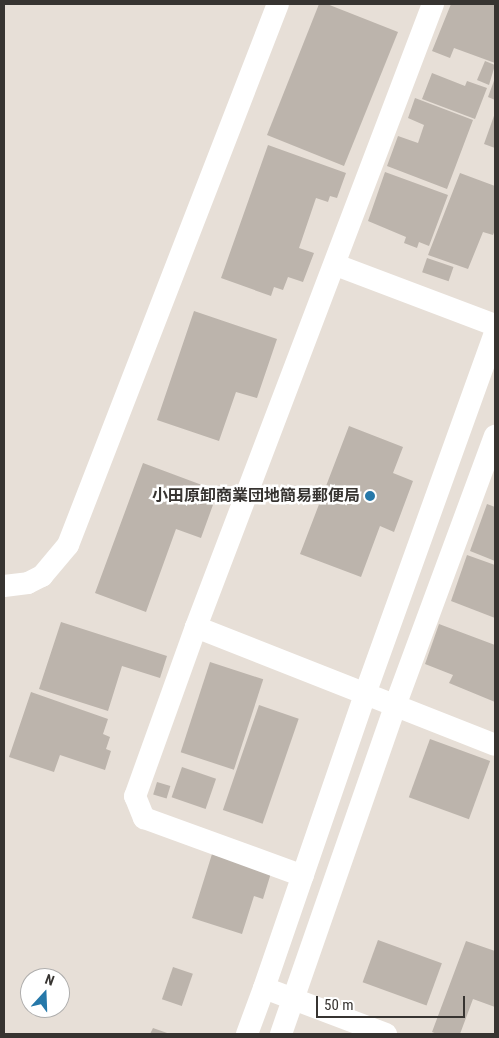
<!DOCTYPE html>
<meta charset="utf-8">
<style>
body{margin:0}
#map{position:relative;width:499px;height:1038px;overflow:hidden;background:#e7dfd7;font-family:"Roboto Condensed","Noto Sans JP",sans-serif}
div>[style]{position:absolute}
.building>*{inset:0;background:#bcb4ac;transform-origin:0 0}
.minor>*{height:22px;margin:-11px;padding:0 11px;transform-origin:11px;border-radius:11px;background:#fff}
.dots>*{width:14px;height:14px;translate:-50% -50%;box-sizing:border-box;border:2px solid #fff;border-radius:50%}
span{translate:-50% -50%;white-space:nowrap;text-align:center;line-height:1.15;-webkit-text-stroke:5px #fff;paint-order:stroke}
.poi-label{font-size:16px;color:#373431;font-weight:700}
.right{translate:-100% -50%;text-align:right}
.frame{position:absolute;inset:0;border:5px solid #373431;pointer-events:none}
.north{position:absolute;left:20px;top:968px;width:50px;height:50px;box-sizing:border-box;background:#fff;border:1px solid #afaead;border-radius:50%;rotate:20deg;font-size:14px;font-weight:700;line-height:20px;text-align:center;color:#373431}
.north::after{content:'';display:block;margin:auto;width:18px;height:22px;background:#2678a9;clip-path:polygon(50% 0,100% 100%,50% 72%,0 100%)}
.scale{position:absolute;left:316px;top:996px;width:149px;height:22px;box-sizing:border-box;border:2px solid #373431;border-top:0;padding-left:6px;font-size:15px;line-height:18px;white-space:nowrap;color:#373431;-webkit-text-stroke:4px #fff;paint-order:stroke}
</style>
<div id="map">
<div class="building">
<div style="clip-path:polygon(319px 4px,327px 4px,398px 32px,344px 166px,267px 135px)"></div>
<div style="clip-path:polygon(451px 4px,495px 4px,495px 63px,454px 48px,450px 58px,432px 51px)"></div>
<div style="clip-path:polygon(485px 61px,495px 65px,489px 85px,477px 80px)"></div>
<div style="clip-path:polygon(432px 73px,465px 86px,467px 81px,487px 88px,475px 119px,422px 99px)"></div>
<div style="clip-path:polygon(495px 78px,495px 100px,488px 97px)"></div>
<div style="clip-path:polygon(415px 98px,473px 120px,447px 189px,387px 166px,398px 136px,418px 143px,424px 125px,408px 118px)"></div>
<div style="clip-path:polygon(495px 113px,495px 148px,484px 144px)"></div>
<div style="clip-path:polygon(268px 145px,346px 173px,337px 198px,330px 196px,328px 202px,316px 198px,299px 248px,314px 253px,303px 282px,288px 277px,283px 290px,274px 287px,271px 296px,221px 278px)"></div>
<div style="clip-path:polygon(385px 172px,448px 195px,429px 246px,419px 242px,417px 248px,404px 243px,406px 237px,368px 221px)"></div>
<div style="clip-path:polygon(460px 173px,495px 186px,495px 230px,493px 235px,483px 232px,468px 269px,428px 255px)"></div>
<div style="left:427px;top:258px;width:28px;height:15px;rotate:19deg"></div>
<div style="clip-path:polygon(194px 311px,277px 339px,257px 398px,236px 392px,219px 441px,157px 420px)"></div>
<div style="clip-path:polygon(349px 426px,403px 447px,393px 473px,413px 481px,394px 532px,380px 526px,361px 577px,300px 554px)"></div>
<div style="clip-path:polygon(143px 463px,218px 491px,201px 538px,176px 529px,146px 612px,95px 593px)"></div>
<div style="clip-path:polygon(487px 504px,495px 507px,495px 561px,470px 551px)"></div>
<div style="clip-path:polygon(467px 555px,495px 565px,495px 618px,451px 601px)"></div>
<div style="clip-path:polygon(61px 622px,167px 656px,160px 678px,122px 666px,108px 711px,39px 689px)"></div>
<div style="clip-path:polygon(439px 624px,495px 645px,495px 702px,449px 683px,453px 675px,425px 664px)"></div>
<div style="left:210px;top:662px;width:56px;height:95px;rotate:18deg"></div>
<div style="clip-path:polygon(31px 692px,108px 719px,103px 734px,110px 737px,106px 749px,111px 751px,105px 770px,60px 755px,54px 772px,9px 757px)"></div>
<div style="left:259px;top:705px;width:42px;height:111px;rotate:19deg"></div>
<div style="left:430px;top:739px;width:64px;height:62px;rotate:20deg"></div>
<div style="left:182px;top:767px;width:36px;height:32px;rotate:19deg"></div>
<div style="left:157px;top:782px;width:14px;height:13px;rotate:17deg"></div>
<div style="clip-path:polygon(212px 854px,271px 873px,263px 899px,254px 896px,242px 934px,192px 918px)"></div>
<div style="left:378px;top:940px;width:68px;height:45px;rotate:20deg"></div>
<div style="clip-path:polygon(466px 941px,495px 951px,495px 1007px,473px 999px,460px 1034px,437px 1034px,432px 1032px)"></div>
<div style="left:173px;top:967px;width:21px;height:34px;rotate:19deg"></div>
<div style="clip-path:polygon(153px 1028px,170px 1034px,150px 1034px)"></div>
</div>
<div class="minor">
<div style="left:433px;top:4px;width:667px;rotate:110.83deg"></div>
<div style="left:196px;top:627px;width:321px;rotate:21.5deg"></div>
<div style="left:336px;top:265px;width:170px;rotate:20.7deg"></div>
<div style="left:4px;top:586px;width:24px;rotate:-7deg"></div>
<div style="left:28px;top:583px;width:16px;rotate:-27deg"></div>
<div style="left:42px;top:576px;width:40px;rotate:-50deg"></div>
<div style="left:68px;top:545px;width:580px;rotate:-68.79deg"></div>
<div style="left:196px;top:627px;width:180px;rotate:109.8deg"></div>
<div style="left:135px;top:796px;width:24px;rotate:68deg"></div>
<div style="left:144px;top:818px;width:169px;rotate:20deg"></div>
<div style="left:247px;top:1034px;width:49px;rotate:-69.7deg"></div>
<div style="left:281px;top:1034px;width:347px;rotate:-70.8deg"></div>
<div style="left:395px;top:706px;width:288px;rotate:-69.7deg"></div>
<div style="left:386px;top:1034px;width:130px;rotate:-159.3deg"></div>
<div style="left:264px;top:988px;width:311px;rotate:-71deg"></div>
<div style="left:365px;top:694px;width:384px;rotate:-70.2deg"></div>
</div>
<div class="dots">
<div style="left:370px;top:496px;background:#2678a9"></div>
</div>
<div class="poi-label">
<span class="right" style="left:360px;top:496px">小田原卸商業団地簡易郵便局</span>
</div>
<div class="frame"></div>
<div class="north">N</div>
<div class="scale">50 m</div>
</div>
